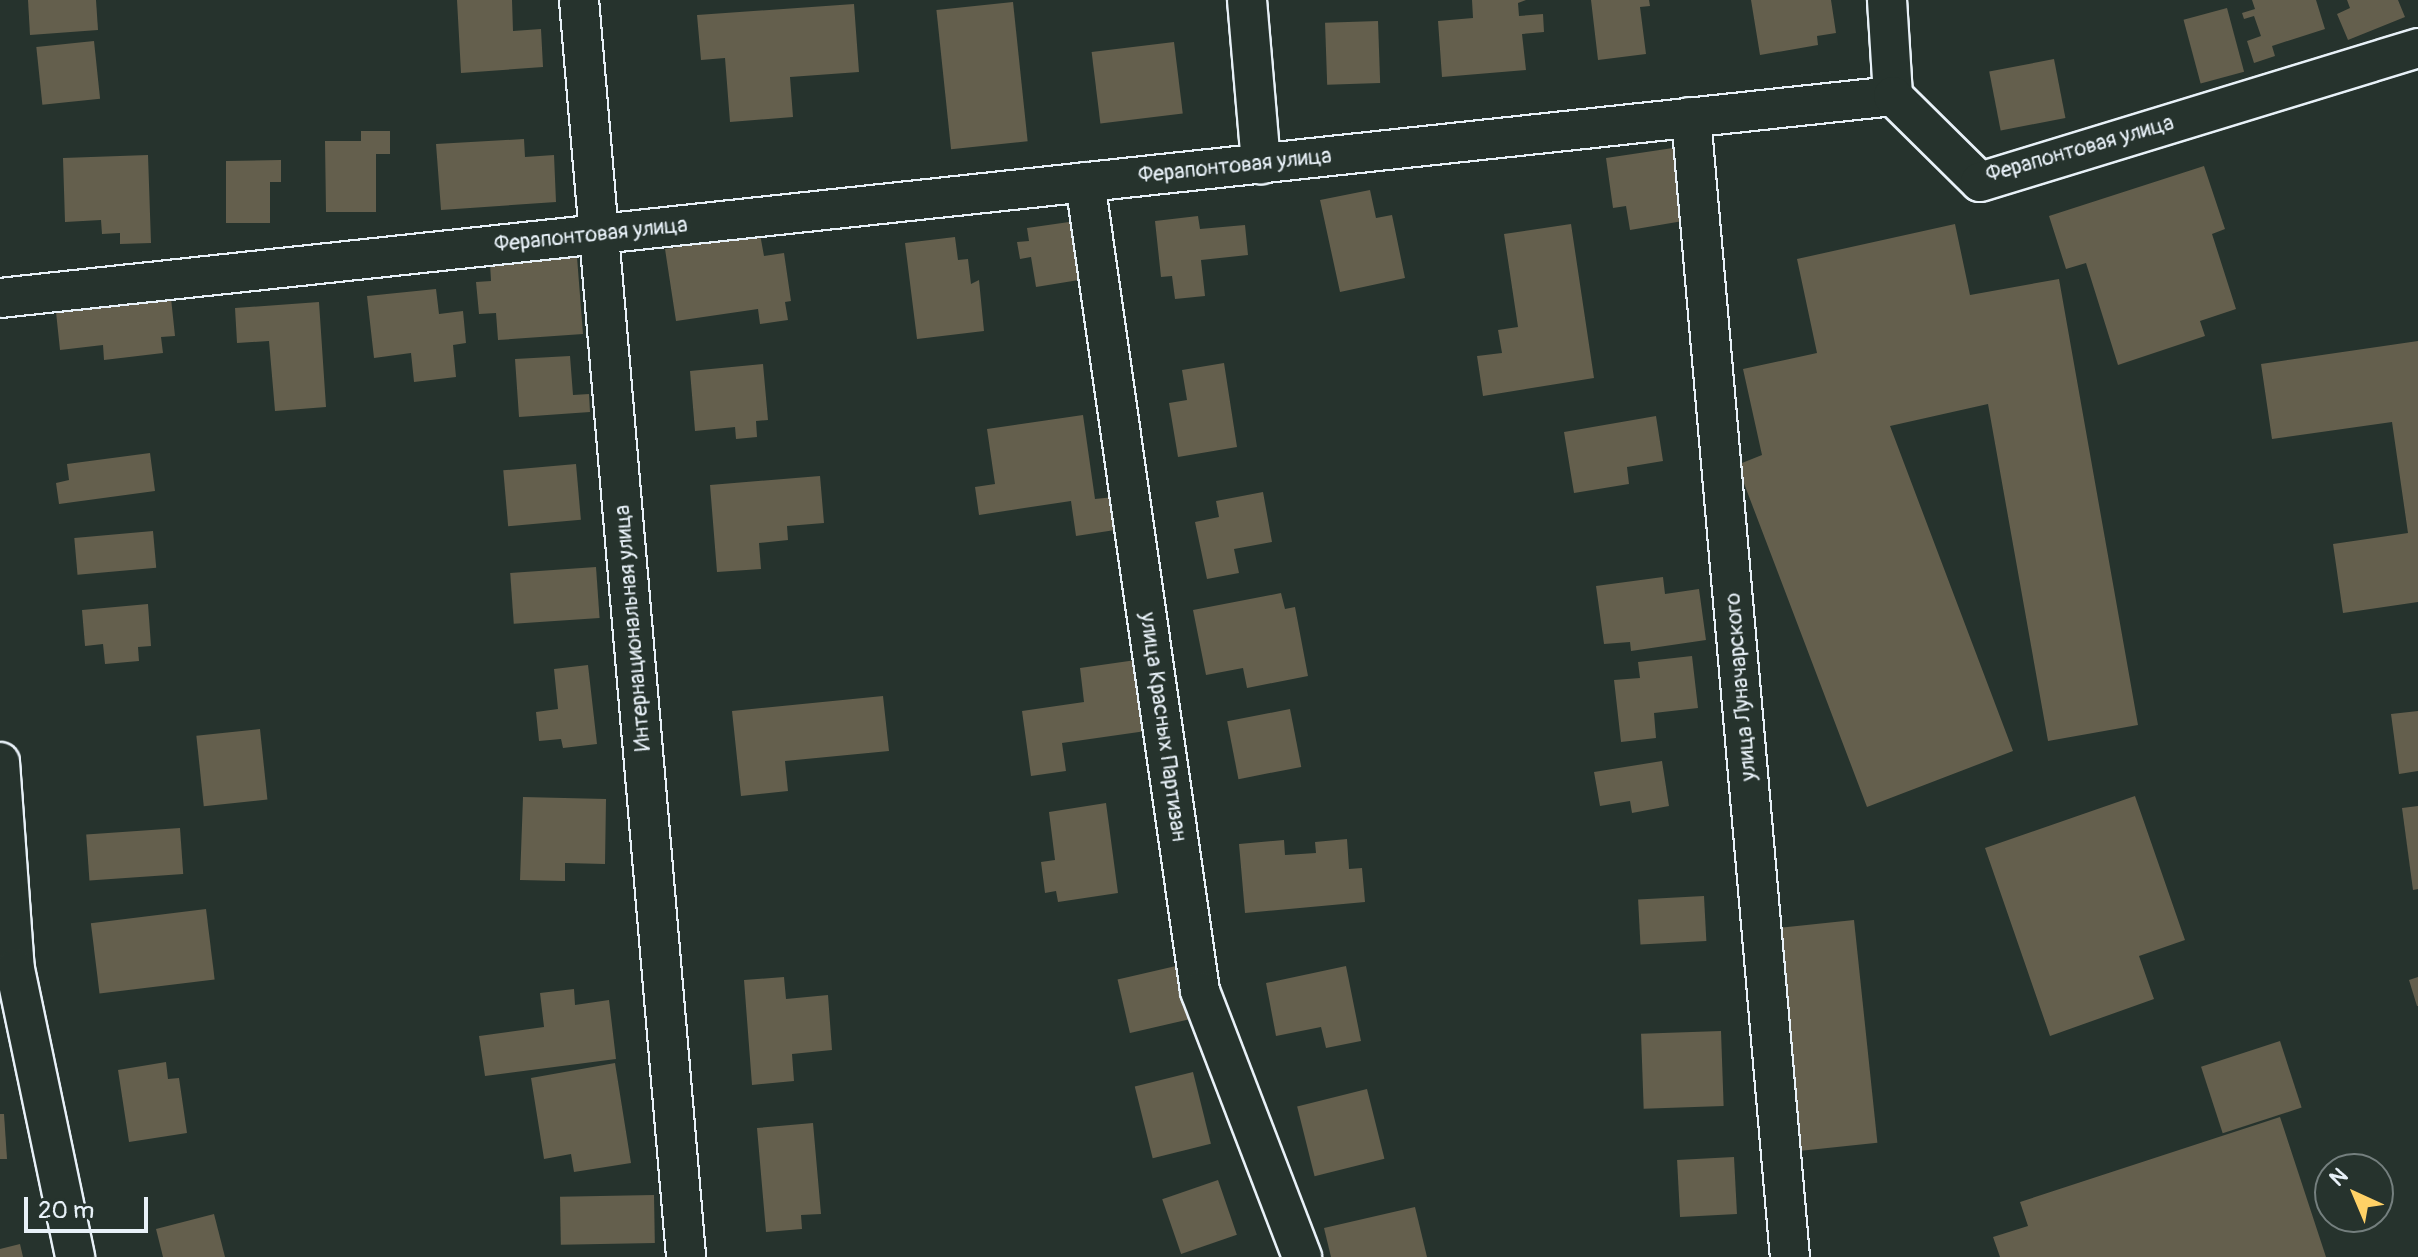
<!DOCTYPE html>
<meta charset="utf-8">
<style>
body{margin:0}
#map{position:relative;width:2418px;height:1257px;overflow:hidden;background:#26332d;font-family:Pangolin,sans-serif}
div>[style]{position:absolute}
.building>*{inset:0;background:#645f4d;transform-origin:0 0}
.roads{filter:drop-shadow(2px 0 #e8f1f8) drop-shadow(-2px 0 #e8f1f8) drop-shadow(0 2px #e8f1f8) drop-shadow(0 -2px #e8f1f8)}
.street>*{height:38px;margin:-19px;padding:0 19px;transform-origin:19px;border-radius:19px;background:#26332d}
span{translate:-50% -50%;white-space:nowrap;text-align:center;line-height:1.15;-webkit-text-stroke:6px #26332d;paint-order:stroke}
.street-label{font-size:22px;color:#e8f1f8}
.north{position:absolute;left:2314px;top:1153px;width:80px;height:80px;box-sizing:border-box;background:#26332d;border:2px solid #747f7e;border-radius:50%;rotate:316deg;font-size:22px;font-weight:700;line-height:32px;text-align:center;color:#e8f1f8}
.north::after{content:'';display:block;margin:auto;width:28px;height:36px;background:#ffd166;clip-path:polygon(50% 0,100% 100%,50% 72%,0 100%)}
.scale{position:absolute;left:24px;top:1197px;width:124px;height:36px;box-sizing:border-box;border:4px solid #e8f1f8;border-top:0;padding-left:10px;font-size:24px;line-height:28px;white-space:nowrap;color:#e8f1f8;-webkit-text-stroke:6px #26332d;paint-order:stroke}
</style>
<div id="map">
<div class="building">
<div style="clip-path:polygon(28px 0,96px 0,98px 30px,30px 35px)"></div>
<div style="clip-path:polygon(457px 0,512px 0,513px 31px,541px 29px,543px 67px,461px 73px)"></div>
<div style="clip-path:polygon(1472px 0,1526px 0,1518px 3px,1519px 16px,1543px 14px,1544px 32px,1522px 34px,1526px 70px,1442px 77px,1438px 21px,1473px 18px)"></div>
<div style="clip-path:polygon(1591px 0,1649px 0,1650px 6px,1640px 7px,1646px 54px,1598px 60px)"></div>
<div style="clip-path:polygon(1751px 0,1831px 0,1836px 33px,1817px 36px,1818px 45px,1760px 55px)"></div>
<div style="clip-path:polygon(2252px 0,2316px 0,2325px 29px,2272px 46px,2275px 56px,2254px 63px,2247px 41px,2261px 36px,2254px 16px,2244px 19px,2242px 13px,2255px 9px)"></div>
<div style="clip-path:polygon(2347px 0,2398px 0,2405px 17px,2348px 40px,2337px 14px,2350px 8px)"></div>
<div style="left:1013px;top:2px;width:140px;height:77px;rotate:84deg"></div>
<div style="clip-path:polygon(854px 4px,859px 72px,790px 77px,793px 117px,730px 122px,725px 58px,701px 60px,697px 15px)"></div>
<div style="left:2227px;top:8px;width:66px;height:45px;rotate:75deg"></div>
<div style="left:1378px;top:21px;width:62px;height:53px;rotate:88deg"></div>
<div style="left:94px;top:41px;width:58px;height:58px;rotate:84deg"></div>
<div style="left:1174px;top:42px;width:72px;height:83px;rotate:83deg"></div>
<div style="left:2054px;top:59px;width:60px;height:66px;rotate:79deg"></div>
<div style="clip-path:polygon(361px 131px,390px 131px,390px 154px,376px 154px,376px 212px,326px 212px,325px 141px,361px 141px)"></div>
<div style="clip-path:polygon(524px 139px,525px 157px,554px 155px,556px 202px,441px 210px,436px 144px)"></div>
<div style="clip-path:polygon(1673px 148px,1683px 221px,1630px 230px,1626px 206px,1613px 208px,1606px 158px)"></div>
<div style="clip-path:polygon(148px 155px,151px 243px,120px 244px,120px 233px,102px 234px,101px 220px,65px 222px,63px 158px)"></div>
<div style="clip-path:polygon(281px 160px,281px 182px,270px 182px,270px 223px,226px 223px,226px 161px)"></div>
<div style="clip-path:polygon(2204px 166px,2225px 229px,2212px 234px,2236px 309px,2200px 321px,2205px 336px,2118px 365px,2086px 263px,2066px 269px,2049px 216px)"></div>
<div style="clip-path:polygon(1370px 190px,1376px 218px,1392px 215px,1405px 278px,1340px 292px,1320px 200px)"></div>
<div style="clip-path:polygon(1198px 216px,1200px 229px,1245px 225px,1248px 255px,1201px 260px,1205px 296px,1175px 299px,1172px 276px,1161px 277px,1155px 221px)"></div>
<div style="clip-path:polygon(1076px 221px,1085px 279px,1036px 287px,1031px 257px,1020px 259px,1017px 242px,1029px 241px,1027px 228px)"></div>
<div style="clip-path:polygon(1571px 224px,1594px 378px,1483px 396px,1477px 356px,1502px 353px,1498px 330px,1518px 327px,1504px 234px)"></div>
<div style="clip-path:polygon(1955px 224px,1970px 295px,2059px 279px,2138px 725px,2048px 741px,1988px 404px,1890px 426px,2013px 751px,1867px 807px,1737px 465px,1762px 455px,1743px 369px,1817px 353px,1797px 259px)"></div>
<div style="clip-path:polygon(760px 234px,764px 256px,784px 253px,791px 301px,785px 302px,788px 320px,760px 324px,758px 309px,676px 321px,665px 249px)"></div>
<div style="clip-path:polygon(955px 237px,958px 260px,968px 259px,971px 284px,979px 280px,984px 331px,917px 339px,905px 243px)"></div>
<div style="clip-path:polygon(577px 257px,583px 334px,498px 340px,496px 313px,479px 314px,476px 282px,491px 281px,490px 263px)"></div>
<div style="clip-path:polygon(436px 289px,439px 314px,463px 311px,466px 343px,453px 345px,456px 377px,414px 382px,411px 353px,374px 358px,367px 296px)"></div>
<div style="clip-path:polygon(171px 298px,175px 336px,161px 337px,163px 353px,104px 360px,103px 345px,60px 350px,56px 312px)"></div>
<div style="clip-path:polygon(319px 302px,326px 407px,275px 411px,269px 341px,237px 343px,235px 308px)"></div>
<div style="clip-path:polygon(2418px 341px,2418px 602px,2343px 613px,2333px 544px,2408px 533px,2392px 422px,2272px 439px,2261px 364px)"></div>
<div style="clip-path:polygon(570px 356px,573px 395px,589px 394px,590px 412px,519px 417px,515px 359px)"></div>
<div style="clip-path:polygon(1224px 363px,1237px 447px,1178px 457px,1169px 403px,1187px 400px,1182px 370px)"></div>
<div style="clip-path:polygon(763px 364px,768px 420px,756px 421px,757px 437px,736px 439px,735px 427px,695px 431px,690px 371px)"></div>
<div style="clip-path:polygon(1083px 415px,1095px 499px,1124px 496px,1128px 528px,1076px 536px,1071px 501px,979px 515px,975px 487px,995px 484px,987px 429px)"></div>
<div style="clip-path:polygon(1656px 416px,1663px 461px,1627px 467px,1629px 484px,1574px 493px,1564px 432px)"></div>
<div style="clip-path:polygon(150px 453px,155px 491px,59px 504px,56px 483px,69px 480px,67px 464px)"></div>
<div style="left:576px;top:464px;width:56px;height:73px;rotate:85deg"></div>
<div style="clip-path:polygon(820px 476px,824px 523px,787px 526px,788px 540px,759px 543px,761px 569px,717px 572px,710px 485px)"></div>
<div style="clip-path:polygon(1263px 492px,1272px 542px,1234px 549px,1239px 573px,1207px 579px,1195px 522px,1219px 517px,1216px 501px)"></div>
<div style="left:153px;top:531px;width:37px;height:79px;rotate:85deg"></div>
<div style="left:596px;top:567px;width:51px;height:86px;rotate:86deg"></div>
<div style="clip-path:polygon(1663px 577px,1665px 594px,1699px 589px,1706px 640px,1631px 651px,1630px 642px,1604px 644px,1596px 586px)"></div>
<div style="clip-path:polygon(1281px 593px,1285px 609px,1295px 607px,1308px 676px,1247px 688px,1243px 668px,1206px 675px,1193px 610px)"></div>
<div style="clip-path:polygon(148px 604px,151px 646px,138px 647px,139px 661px,105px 664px,103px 644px,85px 646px,82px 610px)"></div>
<div style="clip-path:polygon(1692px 656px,1698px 708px,1654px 713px,1656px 738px,1621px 742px,1614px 680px,1640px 678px,1638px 662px)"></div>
<div style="clip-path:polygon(1136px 660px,1146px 731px,1062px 743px,1066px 771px,1031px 776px,1022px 711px,1084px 702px,1080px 668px)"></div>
<div style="clip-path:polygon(588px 665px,597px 744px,563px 748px,561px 739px,539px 741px,536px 712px,558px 709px,554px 669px)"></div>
<div style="clip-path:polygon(883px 696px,889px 751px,785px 761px,788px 791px,741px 796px,732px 711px)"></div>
<div style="left:1290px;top:709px;width:59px;height:64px;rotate:79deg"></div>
<div style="clip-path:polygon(2418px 711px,2418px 771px,2399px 774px,2391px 714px)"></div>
<div style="left:260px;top:729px;width:71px;height:64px;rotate:84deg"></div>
<div style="clip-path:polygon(1662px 761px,1669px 806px,1632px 813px,1630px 801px,1600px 806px,1594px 772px)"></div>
<div style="clip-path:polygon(2135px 796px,2185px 940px,2139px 956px,2154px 999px,2050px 1036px,1985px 848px)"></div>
<div style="clip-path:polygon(523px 797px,606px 799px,605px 864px,565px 863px,565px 881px,520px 880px)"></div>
<div style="clip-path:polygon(1106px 803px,1118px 893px,1058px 902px,1056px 891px,1045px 893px,1041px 862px,1055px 860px,1049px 812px)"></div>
<div style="clip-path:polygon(2418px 806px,2418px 889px,2413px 890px,2402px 808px)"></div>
<div style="left:180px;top:828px;width:46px;height:94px;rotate:86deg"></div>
<div style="clip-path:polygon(1347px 839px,1349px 869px,1362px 868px,1365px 902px,1245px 913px,1239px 844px,1284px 840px,1285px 855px,1316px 853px,1315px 842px)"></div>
<div style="left:1704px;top:896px;width:45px;height:66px;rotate:87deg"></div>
<div style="left:206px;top:909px;width:71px;height:116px;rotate:83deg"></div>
<div style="left:1854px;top:920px;width:224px;height:79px;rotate:84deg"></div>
<div style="left:1176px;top:966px;width:55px;height:60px;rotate:77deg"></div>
<div style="clip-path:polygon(1346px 966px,1361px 1041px,1326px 1048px,1321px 1027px,1276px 1036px,1266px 983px)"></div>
<div style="clip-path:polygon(784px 977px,786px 999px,828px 995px,832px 1050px,792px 1054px,794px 1081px,752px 1085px,744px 980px)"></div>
<div style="clip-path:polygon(2418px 977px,2418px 1006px,2417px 1006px,2409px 980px)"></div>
<div style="clip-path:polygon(574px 989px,575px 1005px,609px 1000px,616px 1059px,485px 1076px,479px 1036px,544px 1027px,540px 993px)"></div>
<div style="left:1721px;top:1031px;width:75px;height:80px;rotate:88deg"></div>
<div style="left:2280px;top:1041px;width:70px;height:83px;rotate:72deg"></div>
<div style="clip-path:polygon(166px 1062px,168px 1079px,179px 1078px,187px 1133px,129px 1142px,118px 1070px)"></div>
<div style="clip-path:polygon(615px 1063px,631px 1163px,574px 1172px,571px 1154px,544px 1159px,531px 1078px)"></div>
<div style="left:1193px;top:1072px;width:74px;height:60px;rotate:76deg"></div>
<div style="left:1367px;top:1089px;width:72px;height:72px;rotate:76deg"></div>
<div style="clip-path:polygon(0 1114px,4px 1114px,7px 1159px,0 1159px)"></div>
<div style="clip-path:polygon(2280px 1117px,2326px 1257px,2000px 1257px,1993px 1237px,2028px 1226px,2020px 1202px)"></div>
<div style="clip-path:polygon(813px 1123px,821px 1214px,801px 1215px,802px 1229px,766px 1232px,757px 1128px)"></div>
<div style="left:1734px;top:1157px;width:57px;height:57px;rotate:87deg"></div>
<div style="left:1218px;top:1180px;width:58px;height:59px;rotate:71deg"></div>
<div style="left:654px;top:1195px;width:48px;height:94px;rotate:89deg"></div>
<div style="clip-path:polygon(1415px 1207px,1427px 1257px,1331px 1257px,1324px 1228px)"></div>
<div style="clip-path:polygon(214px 1214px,225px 1257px,163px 1257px,156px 1229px)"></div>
<div style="clip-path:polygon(20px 1244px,23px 1257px,0 1257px,0 1249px)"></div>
</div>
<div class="roads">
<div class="street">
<div style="left:579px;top:0;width:1262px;rotate:85.13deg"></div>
<div style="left:1247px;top:0;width:165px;rotate:85.1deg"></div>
<div style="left:1887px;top:0;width:96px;rotate:86.4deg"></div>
<div style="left:1691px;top:117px;width:1144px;rotate:85.04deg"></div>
<div style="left:1085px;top:182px;width:817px;rotate:81.91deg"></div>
<div style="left:1200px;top:991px;width:285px;rotate:69deg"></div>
<div style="left:0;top:298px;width:1904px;rotate:-6.09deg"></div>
<div style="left:1893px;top:96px;width:122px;rotate:44.7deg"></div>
<div style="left:1980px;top:182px;width:458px;rotate:-17deg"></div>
<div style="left:0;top:762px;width:208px;rotate:85.9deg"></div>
<div style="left:15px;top:969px;width:294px;rotate:78.2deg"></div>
</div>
</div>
<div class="street-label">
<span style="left:2080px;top:149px;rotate:-16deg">Ферапонтовая улица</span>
<span style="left:1235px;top:166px;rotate:-6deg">Ферапонтовая улица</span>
<span style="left:591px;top:235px;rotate:-6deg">Ферапонтовая улица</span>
<span style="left:633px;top:628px;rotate:-95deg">Интернациональная улица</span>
<span style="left:1741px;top:687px;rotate:-95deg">улица Луначарского</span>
<span style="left:1163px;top:727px;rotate:82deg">улица Красных Партизан</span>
</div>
<div class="north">N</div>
<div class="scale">20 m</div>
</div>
